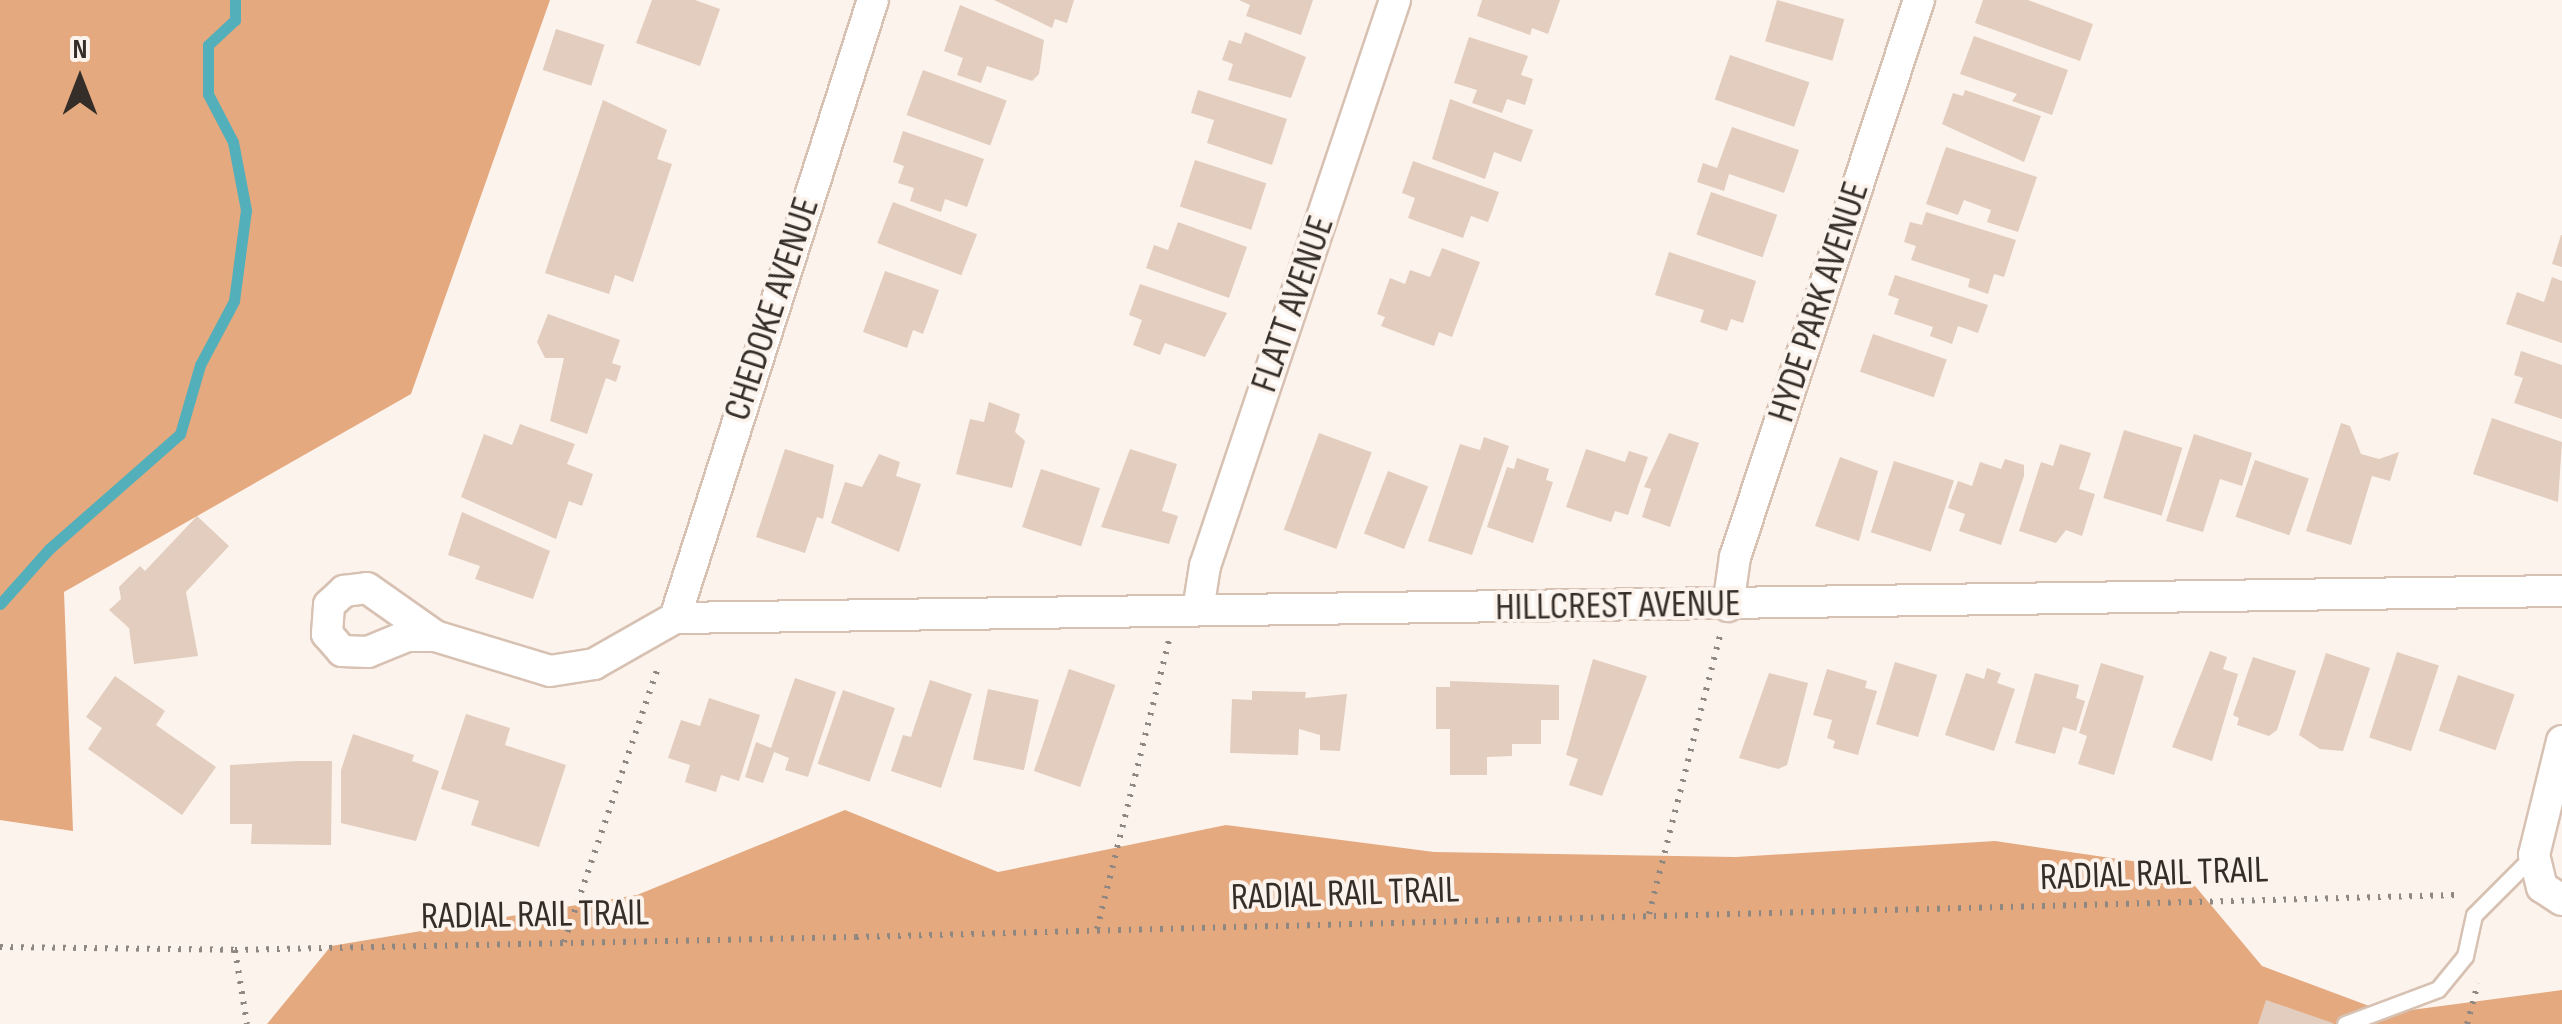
<!DOCTYPE html>
<style>
body{margin:0}
#map{position:relative;width:2562px;height:1024px;overflow:hidden;background:#fcf3ed;font-family:"Sofia Sans Condensed",sans-serif}
div>[style]{position:absolute}
.forest>*{inset:0;background:#e4a97f}
.stream>*{height:11px;margin:-5.5px;padding:0 5.5px;transform-origin:5.5px;border-radius:5.5px;background:#53b0ba}
.building>*{inset:0;background:#e3cdbe;transform-origin:0 0}
.path>*{height:6px;margin-top:-3px;transform-origin:0;background:repeating-linear-gradient(90deg,#8f8781 0 2.5px,transparent 0 10.5px)}
.roads{filter:drop-shadow(2px 0 #d7c1b2) drop-shadow(-2px 0 #d7c1b2) drop-shadow(0 2px #d7c1b2) drop-shadow(0 -2px #d7c1b2)}
.lane>*{height:15px;margin:-7.5px;padding:0 7.5px;transform-origin:7.5px;border-radius:7.5px;background:#fff}
.street>*{height:30px;margin:-15px;padding:0 15px;transform-origin:15px;border-radius:15px;background:#fff}
span{translate:-50% -50%;white-space:nowrap;text-align:center;line-height:1.15;-webkit-text-stroke:8px #fcf3ed;paint-order:stroke}
.street-label{font-size:38px;color:#352d27}
.north{position:absolute;left:30px;top:30px;width:100px;height:100px;-webkit-text-stroke:8px #fcf3ed;paint-order:stroke;rotate:0deg;font-size:28px;font-weight:700;line-height:40px;text-align:center;color:#352d27}
.north::after{content:'';display:block;margin:auto;width:35px;height:45px;background:#352d27;clip-path:polygon(50% 0,100% 100%,50% 72%,0 100%)}
</style>
<div id="map">
<div class="forest">
<div style="clip-path:polygon(0 0,550px 0,411px 394px,64px 592px,73px 831px,0 820px)"></div>
<div style="clip-path:polygon(845px 810px,998px 872px,1226px 825px,1434px 852px,1736px 857px,1995px 841px,2180px 868px,2262px 966px,2388px 1013px,2562px 990px,2562px 1024px,267px 1024px,331px 946px,637px 895px)"></div>
</div>
<div class="stream">
<div style="left:0;top:604px;width:74px;rotate:-48.3deg"></div>
<div style="left:49px;top:549px;width:174px;rotate:-41.3deg"></div>
<div style="left:180px;top:434px;width:72px;rotate:-73.8deg"></div>
<div style="left:200px;top:365px;width:72px;rotate:-62deg"></div>
<div style="left:234px;top:301px;width:92px;rotate:-82.5deg"></div>
<div style="left:246px;top:210px;width:69px;rotate:-100.8deg"></div>
<div style="left:233px;top:142px;width:54px;rotate:-117.5deg"></div>
<div style="left:208px;top:94px;width:49px;rotate:-90deg"></div>
<div style="left:208px;top:45px;width:37px;rotate:-43deg"></div>
<div style="left:235px;top:20px;width:20px;rotate:-90deg"></div>
</div>
<div class="building">
<div style="clip-path:polygon(652px 0,695px 0,720px 9px,700px 66px,636px 43px)"></div>
<div style="clip-path:polygon(994px 0,1074px 0,1067px 23px,1055px 19px,1052px 28px)"></div>
<div style="clip-path:polygon(1239px 0,1313px 0,1301px 35px,1246px 16px,1250px 5px)"></div>
<div style="clip-path:polygon(1482px 0,1560px 0,1548px 34px,1532px 28px,1530px 35px,1477px 16px)"></div>
<div style="left:1777px;top:0;width:70px;height:43px;rotate:16deg"></div>
<div style="clip-path:polygon(1983px 0,2028px 0,2093px 24px,2080px 61px,1975px 23px)"></div>
<div style="clip-path:polygon(960px 5px,1044px 40px,1039px 74px,1032px 81px,987px 66px,981px 83px,957px 75px,963px 58px,944px 51px)"></div>
<div style="left:556px;top:29px;width:51px;height:43px;rotate:18deg"></div>
<div style="clip-path:polygon(1245px 32px,1306px 57px,1291px 98px,1228px 80px,1233px 64px,1222px 60px,1229px 40px,1241px 44px)"></div>
<div style="clip-path:polygon(1974px 36px,2068px 70px,2052px 115px,2012px 101px,2017px 94px,1960px 74px)"></div>
<div style="clip-path:polygon(1469px 37px,1528px 56px,1521px 75px,1533px 79px,1525px 105px,1507px 99px,1502px 113px,1472px 103px,1477px 90px,1454px 83px)"></div>
<div style="left:1730px;top:55px;width:84px;height:47px;rotate:19deg"></div>
<div style="left:923px;top:70px;width:89px;height:48px;rotate:20deg"></div>
<div style="clip-path:polygon(1198px 90px,1287px 119px,1272px 165px,1207px 143px,1214px 120px,1191px 113px)"></div>
<div style="clip-path:polygon(1965px 90px,2041px 116px,2024px 162px,1942px 124px,1953px 93px,1963px 96px)"></div>
<div style="clip-path:polygon(1450px 99px,1533px 130px,1521px 162px,1494px 152px,1485px 179px,1432px 159px)"></div>
<div style="clip-path:polygon(603px 100px,667px 130px,657px 159px,672px 164px,633px 282px,615px 275px,609px 294px,545px 273px)"></div>
<div style="clip-path:polygon(1732px 127px,1799px 150px,1784px 193px,1729px 174px,1724px 191px,1697px 182px,1703px 163px,1717px 168px)"></div>
<div style="clip-path:polygon(903px 131px,984px 159px,967px 207px,945px 199px,941px 212px,910px 201px,914px 188px,898px 183px,904px 166px,893px 162px)"></div>
<div style="clip-path:polygon(1946px 147px,2037px 177px,2018px 232px,1987px 222px,1991px 210px,1964px 200px,1958px 215px,1926px 204px)"></div>
<div style="left:1195px;top:160px;width:75px;height:49px;rotate:18deg"></div>
<div style="clip-path:polygon(1413px 161px,1499px 192px,1488px 222px,1471px 216px,1463px 238px,1408px 218px,1415px 198px,1402px 193px)"></div>
<div style="left:1711px;top:192px;width:70px;height:45px;rotate:19deg"></div>
<div style="left:893px;top:202px;width:90px;height:44px;rotate:21deg"></div>
<div style="clip-path:polygon(1926px 212px,2016px 240px,2004px 277px,1994px 274px,1988px 294px,1968px 287px,1970px 279px,1911px 260px,1916px 246px,1904px 242px,1910px 222px,1922px 225px)"></div>
<div style="clip-path:polygon(1178px 222px,1247px 247px,1229px 298px,1146px 268px,1154px 245px,1168px 250px)"></div>
<div style="clip-path:polygon(2561px 235px,2562px 235px,2562px 267px,2552px 264px)"></div>
<div style="clip-path:polygon(1442px 248px,1480px 262px,1452px 337px,1439px 332px,1434px 346px,1381px 326px,1385px 317px,1377px 314px,1390px 278px,1405px 284px,1410px 270px,1430px 277px)"></div>
<div style="clip-path:polygon(1669px 252px,1756px 281px,1743px 323px,1731px 319px,1727px 331px,1700px 322px,1704px 310px,1655px 295px)"></div>
<div style="clip-path:polygon(885px 271px,939px 290px,923px 334px,913px 330px,907px 348px,863px 332px)"></div>
<div style="clip-path:polygon(1895px 275px,1988px 305px,1978px 333px,1958px 326px,1952px 344px,1930px 336px,1933px 327px,1894px 314px,1899px 299px,1888px 295px)"></div>
<div style="clip-path:polygon(2552px 277px,2562px 281px,2562px 343px,2506px 324px,2517px 292px,2544px 302px)"></div>
<div style="clip-path:polygon(1140px 284px,1227px 313px,1205px 357px,1165px 343px,1160px 355px,1133px 345px,1142px 320px,1129px 315px)"></div>
<div style="clip-path:polygon(548px 314px,620px 340px,612px 363px,621px 366px,616px 382px,606px 378px,587px 434px,550px 421px,564px 358px,545px 358px,537px 342px)"></div>
<div style="left:1873px;top:334px;width:78px;height:40px;rotate:19deg"></div>
<div style="clip-path:polygon(2521px 351px,2562px 365px,2562px 419px,2514px 403px,2523px 378px,2514px 375px)"></div>
<div style="clip-path:polygon(989px 402px,1020px 414px,1015px 432px,1025px 441px,1012px 488px,956px 474px,970px 419px,984px 422px)"></div>
<div style="clip-path:polygon(2492px 418px,2562px 442px,2558px 502px,2473px 474px)"></div>
<div style="clip-path:polygon(2341px 423px,2350px 426px,2361px 454px,2379px 459px,2399px 452px,2390px 481px,2372px 476px,2351px 545px,2306px 531px)"></div>
<div style="clip-path:polygon(520px 424px,575px 444px,567px 464px,593px 474px,582px 506px,569px 501px,556px 539px,461px 497px,484px 434px,512px 445px)"></div>
<div style="left:2124px;top:430px;width:61px;height:71px;rotate:17deg"></div>
<div style="left:1319px;top:433px;width:56px;height:103px;rotate:20deg"></div>
<div style="clip-path:polygon(1669px 433px,1699px 443px,1670px 527px,1642px 517px,1651px 489px,1644px 487px)"></div>
<div style="clip-path:polygon(2194px 434px,2252px 453px,2242px 486px,2220px 479px,2203px 532px,2166px 521px)"></div>
<div style="clip-path:polygon(1484px 437px,1509px 446px,1472px 555px,1428px 541px,1460px 444px,1480px 450px)"></div>
<div style="clip-path:polygon(2060px 444px,2091px 453px,2079px 489px,2095px 494px,2082px 536px,2066px 530px,2056px 543px,2019px 531px,2041px 462px,2053px 466px)"></div>
<div style="clip-path:polygon(785px 449px,834px 465px,823px 519px,817px 517px,805px 553px,756px 537px)"></div>
<div style="clip-path:polygon(1130px 449px,1177px 464px,1162px 511px,1178px 516px,1169px 544px,1101px 527px)"></div>
<div style="clip-path:polygon(1586px 449px,1625px 462px,1629px 451px,1648px 457px,1628px 515px,1615px 511px,1611px 522px,1566px 507px)"></div>
<div style="clip-path:polygon(879px 454px,900px 462px,896px 476px,921px 484px,899px 552px,831px 523px,845px 482px,862px 487px)"></div>
<div style="clip-path:polygon(1840px 457px,1878px 471px,1859px 541px,1815px 526px)"></div>
<div style="clip-path:polygon(1517px 458px,1549px 469px,1546px 480px,1553px 482px,1533px 543px,1487px 527px,1507px 467px,1514px 469px)"></div>
<div style="clip-path:polygon(2005px 459px,2024px 465px,2024px 476px,2001px 545px,1959px 531px,1965px 514px,1948px 508px,1958px 481px,1972px 486px,1980px 462px,2001px 469px)"></div>
<div style="left:2255px;top:460px;width:57px;height:60px;rotate:19deg"></div>
<div style="left:1894px;top:461px;width:63px;height:75px;rotate:18deg"></div>
<div style="left:1041px;top:469px;width:62px;height:61px;rotate:18deg"></div>
<div style="left:1388px;top:471px;width:43px;height:67px;rotate:21deg"></div>
<div style="clip-path:polygon(462px 512px,550px 551px,533px 599px,475px 579px,480px 566px,448px 555px)"></div>
<div style="clip-path:polygon(197px 516px,229px 546px,186px 592px,198px 656px,134px 664px,129px 628px,109px 610px,121px 599px,119px 587px,140px 566px,145px 571px)"></div>
<div style="clip-path:polygon(2210px 651px,2227px 657px,2223px 669px,2238px 674px,2212px 761px,2172px 747px)"></div>
<div style="left:2397px;top:652px;width:44px;height:90px;rotate:18deg"></div>
<div style="clip-path:polygon(2326px 653px,2370px 668px,2343px 751px,2320px 749px,2299px 735px)"></div>
<div style="clip-path:polygon(2253px 657px,2296px 671px,2277px 730px,2269px 736px,2237px 725px,2239px 718px,2233px 715px)"></div>
<div style="clip-path:polygon(1593px 659px,1647px 676px,1602px 796px,1569px 785px,1578px 759px,1566px 755px)"></div>
<div style="left:1895px;top:662px;width:44px;height:65px;rotate:17deg"></div>
<div style="clip-path:polygon(2101px 663px,2144px 676px,2114px 775px,2078px 764px,2087px 736px,2079px 733px)"></div>
<div style="clip-path:polygon(1987px 668px,2001px 673px,1997px 683px,2015px 689px,1994px 751px,1945px 735px,1966px 673px,1984px 679px)"></div>
<div style="left:1069px;top:669px;width:49px;height:108px;rotate:19deg"></div>
<div style="clip-path:polygon(1827px 669px,1867px 681px,1865px 688px,1877px 691px,1858px 755px,1833px 748px,1835px 741px,1827px 738px,1832px 720px,1813px 715px)"></div>
<div style="clip-path:polygon(1769px 673px,1808px 683px,1787px 765px,1778px 769px,1739px 758px)"></div>
<div style="clip-path:polygon(2035px 673px,2079px 685px,2076px 698px,2085px 701px,2076px 731px,2063px 727px,2055px 754px,2015px 743px)"></div>
<div style="left:2458px;top:675px;width:60px;height:59px;rotate:19deg"></div>
<div style="clip-path:polygon(115px 676px,165px 711px,156px 725px,216px 767px,182px 815px,88px 749px,102px 728px,86px 717px)"></div>
<div style="clip-path:polygon(795px 678px,836px 692px,808px 777px,785px 770px,789px 758px,774px 752px,763px 783px,745px 777px,756px 742px,771px 748px)"></div>
<div style="clip-path:polygon(930px 680px,972px 694px,941px 788px,891px 771px,903px 735px,911px 737px)"></div>
<div style="clip-path:polygon(1450px 681px,1559px 685px,1559px 720px,1541px 720px,1541px 744px,1512px 744px,1512px 756px,1487px 757px,1487px 775px,1450px 775px,1450px 729px,1436px 729px,1436px 687px,1450px 687px)"></div>
<div style="left:988px;top:689px;width:52px;height:72px;rotate:12deg"></div>
<div style="left:843px;top:690px;width:55px;height:78px;rotate:19deg"></div>
<div style="clip-path:polygon(1252px 691px,1306px 692px,1305px 698px,1347px 694px,1340px 751px,1320px 750px,1320px 735px,1299px 729px,1298px 755px,1230px 753px,1232px 699px,1252px 700px)"></div>
<div style="clip-path:polygon(709px 698px,760px 715px,739px 781px,721px 775px,716px 792px,685px 782px,690px 765px,668px 758px,681px 720px,700px 726px)"></div>
<div style="clip-path:polygon(466px 714px,510px 728px,505px 745px,566px 765px,539px 847px,471px 825px,479px 801px,441px 789px)"></div>
<div style="clip-path:polygon(353px 734px,414px 755px,412px 761px,439px 771px,416px 841px,341px 823px,341px 770px)"></div>
<div style="clip-path:polygon(298px 761px,332px 761px,331px 845px,251px 844px,252px 824px,230px 824px,230px 765px)"></div>
<div style="clip-path:polygon(2266px 1000px,2333px 1023px,2333px 1024px,2258px 1024px)"></div>
</div>
<div class="path">
<div style="left:1649px;top:914px;width:287px;rotate:-75.7deg"></div>
<div style="left:1097px;top:929px;width:297px;rotate:-76deg"></div>
<div style="left:564px;top:942px;width:291px;rotate:-71.1deg"></div>
<div style="left:0;top:947px;width:235px;rotate:0.7deg"></div>
<div style="left:235px;top:950px;width:621px;rotate:-1.2deg"></div>
<div style="left:856px;top:937px;width:1601px;rotate:-1.5deg"></div>
<div style="left:235px;top:950px;width:75px;rotate:80.8deg"></div>
<div style="left:2467px;top:1024px;width:42px;rotate:-75deg"></div>
</div>
<div class="roads">
<div class="lane">
<div style="left:2345px;top:1024px;width:99px;rotate:-20.6deg"></div>
<div style="left:2438px;top:989px;width:43px;rotate:-50.7deg"></div>
<div style="left:2465px;top:956px;width:42px;rotate:-77.6deg"></div>
<div style="left:2474px;top:915px;width:85px;rotate:-45deg"></div>
</div>
<div class="street">
<div style="left:1728px;top:606px;width:49px;rotate:-81.9deg"></div>
<div style="left:1735px;top:557px;width:587px;rotate:-71.72deg"></div>
<div style="left:1198px;top:610px;width:45px;rotate:-81deg"></div>
<div style="left:1205px;top:566px;width:597px;rotate:-71.44deg"></div>
<div style="left:675px;top:618px;width:1887px;rotate:-0.82deg"></div>
<div style="left:675px;top:618px;width:649px;rotate:-72.24deg"></div>
<div style="left:435px;top:636px;width:28px;rotate:180deg"></div>
<div style="left:407px;top:636px;width:42px;rotate:157.7deg"></div>
<div style="left:368px;top:652px;width:26px;rotate:-178deg"></div>
<div style="left:342px;top:651px;width:23px;rotate:-131deg"></div>
<div style="left:327px;top:634px;width:29px;rotate:-86deg"></div>
<div style="left:329px;top:605px;width:21px;rotate:-43deg"></div>
<div style="left:344px;top:591px;width:23px;rotate:-7deg"></div>
<div style="left:367px;top:588px;width:83px;rotate:35.2deg"></div>
<div style="left:435px;top:636px;width:120px;rotate:16.9deg"></div>
<div style="left:550px;top:671px;width:45px;rotate:-9deg"></div>
<div style="left:594px;top:664px;width:93px;rotate:-29.6deg"></div>
<div style="left:2562px;top:741px;width:117px;rotate:103.8deg"></div>
<div style="left:2534px;top:855px;width:33px;rotate:76deg"></div>
<div style="left:2542px;top:887px;width:24px;rotate:33deg"></div>
</div>
</div>
<div class="street-label">
<span style="left:1819px;top:302px;rotate:-72deg">HYDE PARK AVENUE</span>
<span style="left:1293px;top:304px;rotate:-71deg">FLATT AVENUE</span>
<span style="left:772px;top:309px;rotate:-72deg">CHEDOKE AVENUE</span>
<span style="left:1618px;top:606px;rotate:-1deg">HILLCREST AVENUE</span>
<span style="left:2154px;top:874px;rotate:-2deg">RADIAL RAIL TRAIL</span>
<span style="left:1345px;top:894px;rotate:-2deg">RADIAL RAIL TRAIL</span>
<span style="left:535px;top:915px;rotate:-1deg">RADIAL RAIL TRAIL</span>
</div>
<div class="north">N</div>
</div>
